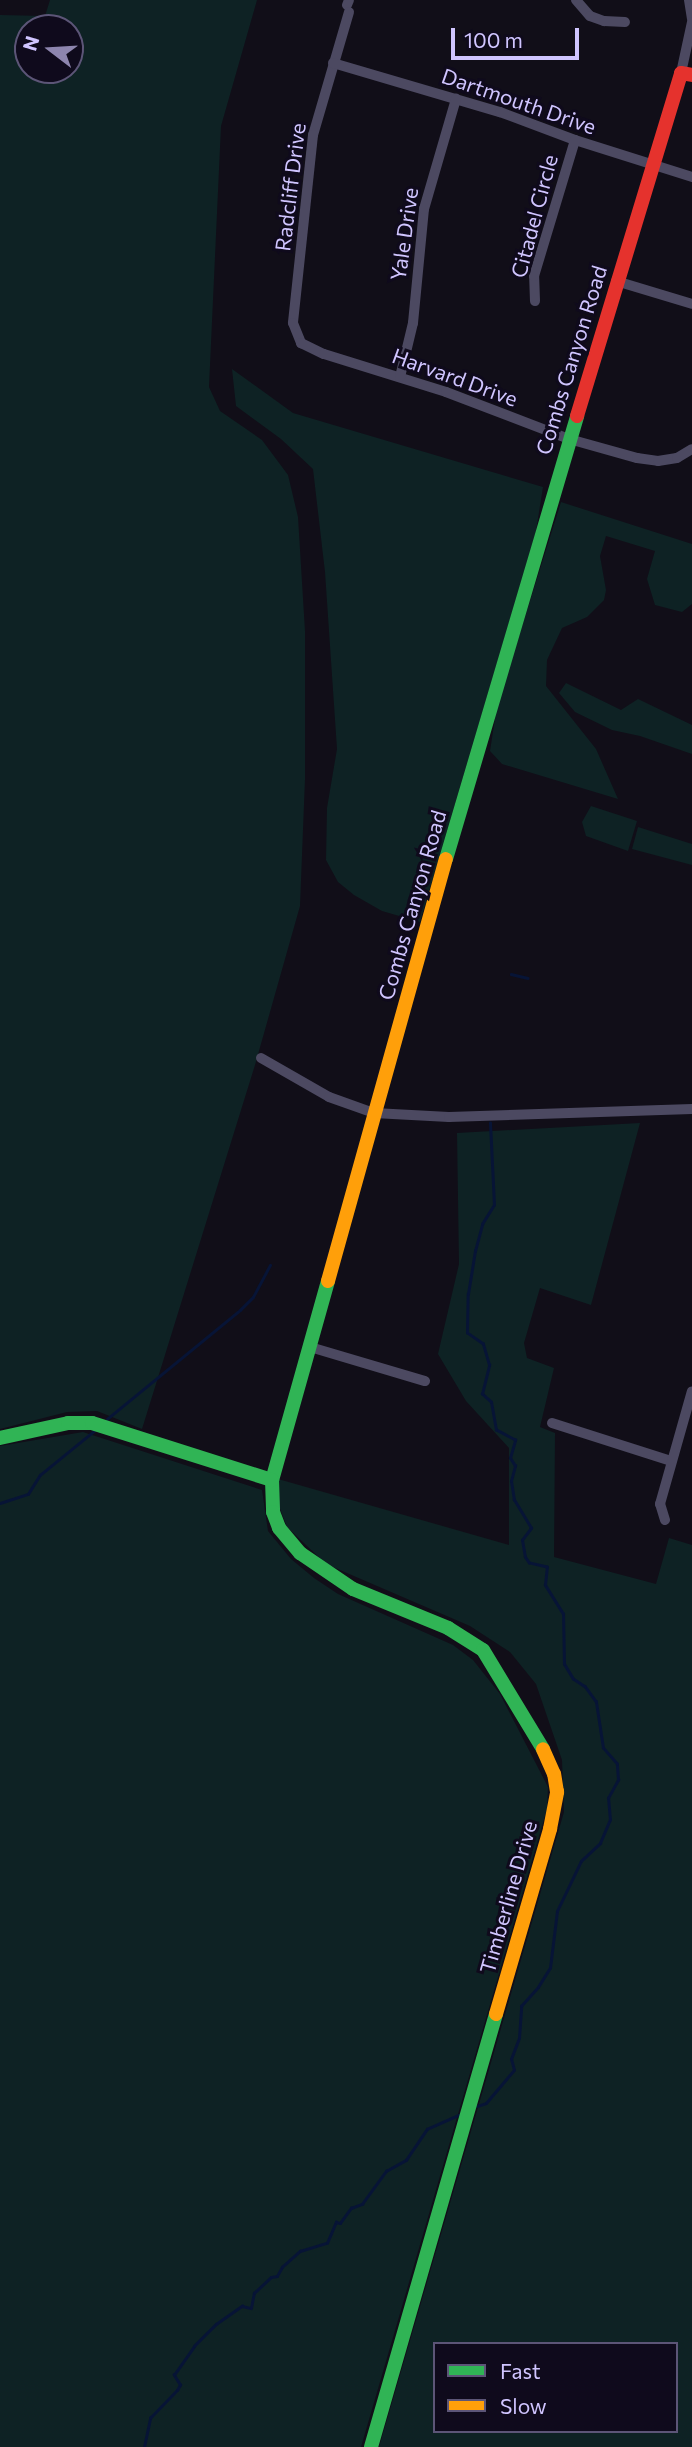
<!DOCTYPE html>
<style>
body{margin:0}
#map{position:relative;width:692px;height:2447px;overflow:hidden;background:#110e18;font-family:Commissioner,sans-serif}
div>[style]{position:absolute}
.green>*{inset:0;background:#0e2224}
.stream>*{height:2.5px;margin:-1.25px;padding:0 1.25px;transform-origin:1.25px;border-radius:1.25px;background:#071436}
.street>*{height:10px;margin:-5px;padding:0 5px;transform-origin:5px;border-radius:5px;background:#4c4961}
.fast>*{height:14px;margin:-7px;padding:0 7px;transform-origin:7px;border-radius:7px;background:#30b455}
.slow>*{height:14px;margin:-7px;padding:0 7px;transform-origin:7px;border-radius:7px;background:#ff9f0a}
.jam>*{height:14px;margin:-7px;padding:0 7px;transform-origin:7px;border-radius:7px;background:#e5322d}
span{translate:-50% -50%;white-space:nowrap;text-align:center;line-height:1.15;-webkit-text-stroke:6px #0f0a1c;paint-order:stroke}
.street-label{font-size:21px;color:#d0c5ff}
.legend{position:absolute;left:433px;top:2342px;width:245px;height:91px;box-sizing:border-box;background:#0f0a1c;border:2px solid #5c5577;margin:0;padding:9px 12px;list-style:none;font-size:21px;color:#d0c5ff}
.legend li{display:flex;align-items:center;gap:14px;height:35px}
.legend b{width:35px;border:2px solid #5c5577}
.north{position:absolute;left:14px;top:14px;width:70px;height:70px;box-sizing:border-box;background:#0f0a1c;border:2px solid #5c5577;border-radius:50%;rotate:287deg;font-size:19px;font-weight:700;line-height:28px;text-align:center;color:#d0c5ff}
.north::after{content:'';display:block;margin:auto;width:24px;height:32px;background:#8d85ae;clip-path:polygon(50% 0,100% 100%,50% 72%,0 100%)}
.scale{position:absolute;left:451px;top:28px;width:128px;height:32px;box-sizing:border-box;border:4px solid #d0c5ff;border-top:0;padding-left:9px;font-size:21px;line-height:24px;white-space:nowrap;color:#d0c5ff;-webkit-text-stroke:5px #0f0a1c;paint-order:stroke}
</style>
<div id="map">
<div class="green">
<div style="clip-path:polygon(evenodd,50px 0,257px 0,221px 126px,209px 387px,220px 411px,262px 440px,288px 475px,298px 517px,305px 631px,305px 779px,300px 906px,255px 1065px,142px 1429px,97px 1411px,67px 1412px,0 1429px,0 15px,45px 16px,50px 0,28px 28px,70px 28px,70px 70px,28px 70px,28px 28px)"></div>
<div style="clip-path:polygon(232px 369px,293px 413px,543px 487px,536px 531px,420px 922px,382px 911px,354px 895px,338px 882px,326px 860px,327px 808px,337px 749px,325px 572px,313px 469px,281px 439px,236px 406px)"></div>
<div style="clip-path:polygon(561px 502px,692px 544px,692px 604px,682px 612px,655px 605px,647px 579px,655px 551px,606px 536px,600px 556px,606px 590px,604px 600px,587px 617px,562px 628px,547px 660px,546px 686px,596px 749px,618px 799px,502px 764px,490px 751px,497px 706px)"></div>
<div style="clip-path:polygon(566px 683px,621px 710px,638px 699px,692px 725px,692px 754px,640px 736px,612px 730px,575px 712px,559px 693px)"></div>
<div style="clip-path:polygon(591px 806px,637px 821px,628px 851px,586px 836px,582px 822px)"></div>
<div style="clip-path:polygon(638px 827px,692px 844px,692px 865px,632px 849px)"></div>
<div style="clip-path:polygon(evenodd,640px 1123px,591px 1305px,540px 1288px,524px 1343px,527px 1358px,554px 1368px,540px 1427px,555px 1433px,554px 1557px,656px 1584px,669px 1538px,692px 1545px,692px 2447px,379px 2447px,564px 1812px,562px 1760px,536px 1684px,510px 1652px,470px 1626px,326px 1564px,287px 1527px,279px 1506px,278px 1479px,509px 1545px,509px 1448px,466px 1401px,438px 1354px,459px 1264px,457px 1133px,640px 1123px,435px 2344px,676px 2344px,676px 2431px,435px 2431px,435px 2344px)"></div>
<div style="clip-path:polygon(83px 1432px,262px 1490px,268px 1531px,291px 1559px,314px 1578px,338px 1594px,453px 1645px,473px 1660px,500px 1694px,548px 1787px,547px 1809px,361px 2447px,0 2447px,0 1446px)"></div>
</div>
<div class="stream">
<div style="left:511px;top:974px;width:17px;rotate:13deg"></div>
<div style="left:107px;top:1419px;width:172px;rotate:-39.3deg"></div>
<div style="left:240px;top:1310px;width:18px;rotate:-45deg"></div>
<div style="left:253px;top:1297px;width:36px;rotate:-62deg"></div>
<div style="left:0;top:1503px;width:29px;rotate:-18deg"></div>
<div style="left:28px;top:1494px;width:22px;rotate:-58deg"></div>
<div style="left:40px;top:1475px;width:70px;rotate:-39.2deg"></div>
<div style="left:477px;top:2106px;width:9px;rotate:-18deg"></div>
<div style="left:486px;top:2103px;width:43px;rotate:-49.7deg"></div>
<div style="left:514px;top:2070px;width:11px;rotate:-105deg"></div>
<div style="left:511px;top:2059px;width:22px;rotate:-69deg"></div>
<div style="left:519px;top:2038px;width:32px;rotate:-86deg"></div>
<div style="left:521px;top:2006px;width:25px;rotate:-48deg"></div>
<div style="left:538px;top:1987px;width:22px;rotate:-58deg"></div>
<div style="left:550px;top:1968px;width:57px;rotate:-83deg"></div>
<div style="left:557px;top:1911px;width:55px;rotate:-64.4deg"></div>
<div style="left:581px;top:1861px;width:26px;rotate:-43deg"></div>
<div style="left:600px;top:1843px;width:25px;rotate:-67deg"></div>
<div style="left:610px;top:1820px;width:22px;rotate:-95deg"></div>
<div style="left:608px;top:1798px;width:21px;rotate:-61deg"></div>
<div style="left:618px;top:1780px;width:16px;rotate:-94deg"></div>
<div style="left:617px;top:1764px;width:21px;rotate:-131deg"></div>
<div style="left:603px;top:1748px;width:47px;rotate:-98.7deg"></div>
<div style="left:596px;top:1702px;width:19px;rotate:-126deg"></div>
<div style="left:585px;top:1687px;width:14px;rotate:-146deg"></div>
<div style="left:573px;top:1679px;width:17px;rotate:-121deg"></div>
<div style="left:564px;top:1664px;width:50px;rotate:-91.1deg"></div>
<div style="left:563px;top:1614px;width:34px;rotate:-122deg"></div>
<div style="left:545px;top:1585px;width:18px;rotate:-84deg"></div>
<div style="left:547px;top:1567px;width:18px;rotate:-167deg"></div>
<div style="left:529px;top:1563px;width:7px;rotate:-124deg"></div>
<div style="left:525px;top:1557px;width:17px;rotate:-100deg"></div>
<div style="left:522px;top:1540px;width:15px;rotate:-53deg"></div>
<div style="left:531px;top:1528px;width:33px;rotate:-121deg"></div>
<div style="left:514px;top:1500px;width:19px;rotate:-99deg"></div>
<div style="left:511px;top:1481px;width:16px;rotate:-75deg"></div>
<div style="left:515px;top:1466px;width:9px;rotate:-122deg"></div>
<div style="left:510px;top:1458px;width:19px;rotate:-74deg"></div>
<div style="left:515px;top:1440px;width:21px;rotate:-152deg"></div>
<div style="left:496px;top:1430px;width:28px;rotate:-100deg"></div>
<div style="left:491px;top:1402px;width:12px;rotate:-138deg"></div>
<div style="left:482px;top:1394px;width:30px;rotate:-76deg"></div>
<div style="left:489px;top:1365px;width:22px;rotate:-106deg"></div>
<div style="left:483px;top:1344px;width:19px;rotate:-145deg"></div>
<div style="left:467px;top:1333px;width:39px;rotate:-89deg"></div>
<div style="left:468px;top:1294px;width:44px;rotate:-80.8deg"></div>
<div style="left:475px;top:1251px;width:28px;rotate:-75deg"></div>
<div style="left:482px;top:1224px;width:22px;rotate:-58deg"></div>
<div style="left:494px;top:1205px;width:82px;rotate:-92.8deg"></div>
<div style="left:144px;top:2447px;width:30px;rotate:-78deg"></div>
<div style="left:150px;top:2418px;width:39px;rotate:-46deg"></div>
<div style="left:177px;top:2390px;width:6px;rotate:-59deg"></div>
<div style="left:180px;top:2385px;width:12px;rotate:-121deg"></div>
<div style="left:174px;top:2375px;width:35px;rotate:-55deg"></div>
<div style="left:194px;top:2346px;width:31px;rotate:-45deg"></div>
<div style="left:216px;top:2324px;width:32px;rotate:-35deg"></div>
<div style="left:242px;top:2306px;width:9px;rotate:13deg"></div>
<div style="left:251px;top:2308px;width:15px;rotate:-79deg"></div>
<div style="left:254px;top:2293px;width:23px;rotate:-43deg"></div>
<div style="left:271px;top:2277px;width:6px;rotate:-9deg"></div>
<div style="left:277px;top:2276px;width:10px;rotate:-61deg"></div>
<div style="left:282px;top:2267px;width:24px;rotate:-42deg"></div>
<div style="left:300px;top:2251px;width:28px;rotate:-17deg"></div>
<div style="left:327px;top:2243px;width:23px;rotate:-67deg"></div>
<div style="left:336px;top:2222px;width:4px;rotate:14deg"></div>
<div style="left:340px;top:2223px;width:19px;rotate:-54deg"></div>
<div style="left:351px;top:2208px;width:12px;rotate:-20deg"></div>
<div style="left:362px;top:2204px;width:41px;rotate:-54deg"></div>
<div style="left:386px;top:2171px;width:23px;rotate:-29deg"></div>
<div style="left:406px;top:2160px;width:37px;rotate:-56deg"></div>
<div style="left:427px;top:2129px;width:36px;rotate:-24deg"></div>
</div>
<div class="street">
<div style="left:576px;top:0;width:21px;rotate:49deg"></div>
<div style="left:590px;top:16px;width:15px;rotate:20deg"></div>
<div style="left:604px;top:21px;width:21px;rotate:3deg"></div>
<div style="left:689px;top:0;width:19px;rotate:81deg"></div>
<div style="left:347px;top:5px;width:5px;rotate:-68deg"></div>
<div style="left:349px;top:12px;width:128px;rotate:106.3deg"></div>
<div style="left:313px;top:135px;width:189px;rotate:96.1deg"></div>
<div style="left:293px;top:323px;width:22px;rotate:68deg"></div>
<div style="left:301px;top:343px;width:25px;rotate:26deg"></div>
<div style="left:324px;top:354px;width:128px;rotate:17.3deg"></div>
<div style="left:446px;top:392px;width:132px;rotate:20.9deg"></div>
<div style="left:569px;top:439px;width:71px;rotate:15.6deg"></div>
<div style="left:637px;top:458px;width:21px;rotate:8deg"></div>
<div style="left:658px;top:461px;width:19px;rotate:-9deg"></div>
<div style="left:677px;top:458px;width:17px;rotate:-31deg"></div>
<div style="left:333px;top:63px;width:174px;rotate:16.4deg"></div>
<div style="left:500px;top:112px;width:80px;rotate:20.5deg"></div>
<div style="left:575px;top:140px;width:123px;rotate:17.5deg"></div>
<div style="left:681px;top:73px;width:52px;rotate:-77.8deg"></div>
<div style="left:616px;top:281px;width:79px;rotate:16.8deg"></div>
<div style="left:535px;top:301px;width:25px;rotate:-92deg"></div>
<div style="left:534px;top:276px;width:142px;rotate:-73.2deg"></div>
<div style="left:400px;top:377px;width:56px;rotate:-76.5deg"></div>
<div style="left:413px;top:323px;width:115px;rotate:-84.5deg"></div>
<div style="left:424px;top:209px;width:115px;rotate:-73.8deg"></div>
<div style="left:261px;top:1058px;width:78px;rotate:29.8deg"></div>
<div style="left:329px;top:1097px;width:48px;rotate:19.6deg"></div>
<div style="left:374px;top:1113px;width:75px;rotate:3.1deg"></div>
<div style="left:449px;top:1117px;width:243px;rotate:-1.9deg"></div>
<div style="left:310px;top:1347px;width:120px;rotate:16.5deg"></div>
<div style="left:552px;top:1423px;width:125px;rotate:17.7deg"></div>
<div style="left:665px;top:1520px;width:17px;rotate:-107deg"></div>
<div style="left:660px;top:1504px;width:117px;rotate:-74.2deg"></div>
</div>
<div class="fast">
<div style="left:446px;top:859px;width:462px;rotate:-73.5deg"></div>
<div style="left:328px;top:1281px;width:207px;rotate:105.7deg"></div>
<div style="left:272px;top:1480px;width:32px;rotate:88deg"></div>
<div style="left:273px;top:1512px;width:17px;rotate:69deg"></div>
<div style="left:279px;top:1528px;width:33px;rotate:50deg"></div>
<div style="left:300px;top:1553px;width:64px;rotate:34.2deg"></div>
<div style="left:353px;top:1589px;width:103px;rotate:22.3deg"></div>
<div style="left:448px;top:1628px;width:41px;rotate:32.2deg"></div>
<div style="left:483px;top:1650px;width:116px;rotate:58.8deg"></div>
<div style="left:0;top:1438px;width:70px;rotate:-12.4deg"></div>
<div style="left:68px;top:1423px;width:24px"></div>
<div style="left:92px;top:1423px;width:189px;rotate:17.6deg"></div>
<div style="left:371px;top:2447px;width:451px;rotate:-73.9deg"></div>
</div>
<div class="slow">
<div style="left:328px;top:1281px;width:438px;rotate:-74.4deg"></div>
<div style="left:496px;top:2014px;width:193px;rotate:-73.7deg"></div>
<div style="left:550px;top:1829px;width:38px;rotate:-79deg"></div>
<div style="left:557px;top:1792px;width:18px;rotate:-99deg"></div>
<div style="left:554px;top:1774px;width:27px;rotate:-114deg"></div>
</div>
<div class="jam">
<div style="left:577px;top:416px;width:358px;rotate:-73.1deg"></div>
<div style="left:681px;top:73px;width:11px;rotate:10deg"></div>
</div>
<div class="street-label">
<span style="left:519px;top:101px;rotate:19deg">Dartmouth Drive</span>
<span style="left:290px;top:187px;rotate:-83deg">Radcliff Drive</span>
<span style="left:534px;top:216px;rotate:-75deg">Citadel Circle</span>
<span style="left:404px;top:234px;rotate:-82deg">Yale Drive</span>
<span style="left:571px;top:360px;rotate:-73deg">Combs Canyon Road</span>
<span style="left:455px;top:377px;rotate:20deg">Harvard Drive</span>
<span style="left:412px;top:905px;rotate:-74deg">Combs Canyon Road</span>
<span style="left:508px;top:1897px;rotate:-74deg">Timberline Drive</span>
</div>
<ul class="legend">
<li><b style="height:9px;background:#30b455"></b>Fast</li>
<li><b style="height:9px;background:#ff9f0a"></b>Slow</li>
</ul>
<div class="north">N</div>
<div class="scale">100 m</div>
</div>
